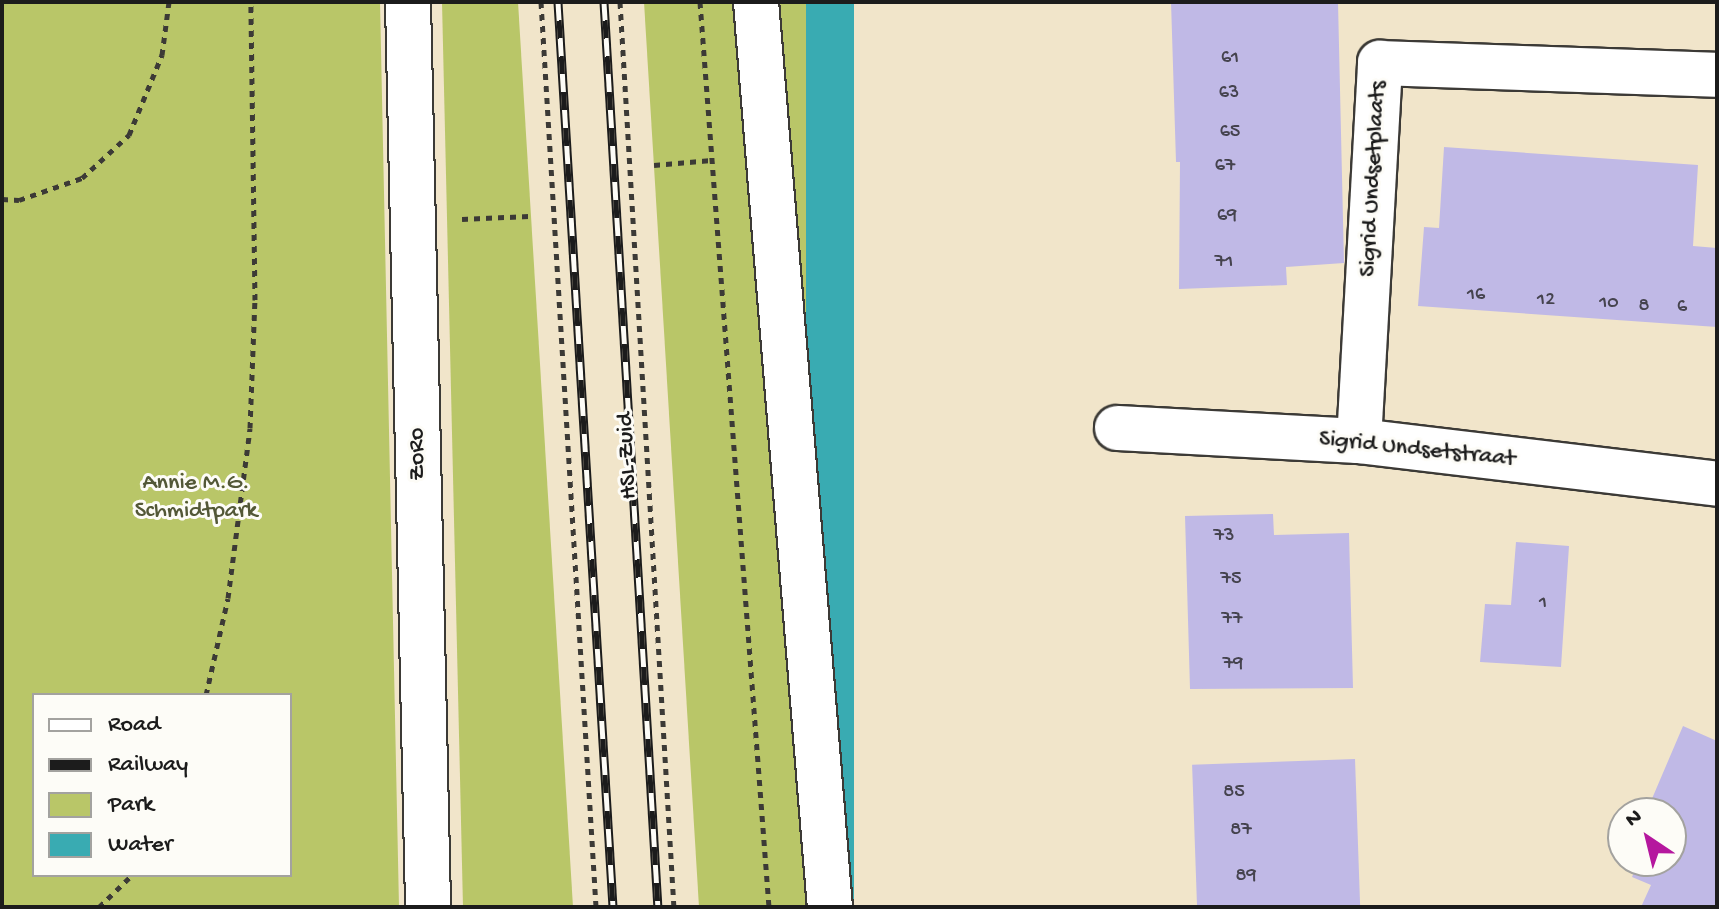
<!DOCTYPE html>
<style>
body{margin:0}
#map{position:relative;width:1719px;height:909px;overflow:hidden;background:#f1e5ca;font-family:"Gochi Hand",sans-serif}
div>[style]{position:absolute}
.green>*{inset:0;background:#b9c668;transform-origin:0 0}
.water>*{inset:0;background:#39abb2;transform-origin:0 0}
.building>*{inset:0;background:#c0b9e6;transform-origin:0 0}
.path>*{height:5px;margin-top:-2.5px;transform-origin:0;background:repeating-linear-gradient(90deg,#3c3a36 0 6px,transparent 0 12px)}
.roads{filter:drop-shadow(2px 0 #3c3a36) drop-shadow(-2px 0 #3c3a36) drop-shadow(0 2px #3c3a36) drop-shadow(0 -2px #3c3a36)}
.minor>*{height:44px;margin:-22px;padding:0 22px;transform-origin:22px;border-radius:22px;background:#fff}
.rail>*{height:9px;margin-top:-4.5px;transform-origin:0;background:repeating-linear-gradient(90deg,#fdfcf7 0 18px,#1c1c1c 0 36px);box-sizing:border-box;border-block:2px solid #1c1c1c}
span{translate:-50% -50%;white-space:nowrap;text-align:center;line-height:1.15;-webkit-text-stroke:6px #fdfcf7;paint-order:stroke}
.number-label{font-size:20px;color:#45434e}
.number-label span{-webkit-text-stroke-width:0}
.street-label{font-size:24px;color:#1c1c1c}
.park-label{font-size:24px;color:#535837}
.frame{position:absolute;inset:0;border:4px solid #1c1c1c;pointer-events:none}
.legend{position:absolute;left:32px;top:693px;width:260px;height:184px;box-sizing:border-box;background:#fdfcf7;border:2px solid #a3a29f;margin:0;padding:10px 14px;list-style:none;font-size:24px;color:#1c1c1c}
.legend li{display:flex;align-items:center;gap:16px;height:40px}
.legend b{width:40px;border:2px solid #a3a29f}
.north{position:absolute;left:1607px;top:797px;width:80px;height:80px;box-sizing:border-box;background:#fdfcf7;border:2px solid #a3a29f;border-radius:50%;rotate:325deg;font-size:22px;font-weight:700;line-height:32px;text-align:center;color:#1c1c1c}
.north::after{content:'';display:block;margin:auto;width:28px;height:36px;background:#b5179e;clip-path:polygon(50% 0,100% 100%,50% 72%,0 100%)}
</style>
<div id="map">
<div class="green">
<div style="clip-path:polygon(evenodd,2px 2px,380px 2px,399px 907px,2px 907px,2px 2px,34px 695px,290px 695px,290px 875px,34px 875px,34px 695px)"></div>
<div style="clip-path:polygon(442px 2px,518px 2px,573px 907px,463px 907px)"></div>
<div style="clip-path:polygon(644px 2px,741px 2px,816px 907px,699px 907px)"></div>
<div style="left:770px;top:2px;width:36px;height:908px"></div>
</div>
<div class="water">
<div style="left:806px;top:2px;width:48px;height:908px"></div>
</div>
<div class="building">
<div style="clip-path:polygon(1171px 2px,1338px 2px,1344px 263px,1286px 267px,1287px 285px,1179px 289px,1180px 162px,1176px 162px)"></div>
<div style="clip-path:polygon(1444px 147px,1698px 165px,1693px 246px,1717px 248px,1717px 327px,1418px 306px,1424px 227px,1439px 228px)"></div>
<div style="clip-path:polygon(1273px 514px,1274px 535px,1349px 533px,1353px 688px,1190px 689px,1185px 516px)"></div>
<div style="clip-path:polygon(1516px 542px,1569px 546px,1561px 667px,1480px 662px,1485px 604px,1511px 605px)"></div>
<div style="clip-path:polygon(1683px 726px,1717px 741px,1717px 907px,1641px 907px,1651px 885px,1632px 877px,1639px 861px,1671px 861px,1671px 813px,1660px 813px,1663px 806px,1651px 801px)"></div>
<div style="left:1355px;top:759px;width:148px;height:163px;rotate:88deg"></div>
</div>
<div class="path">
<div style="left:541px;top:2px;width:907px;rotate:86.52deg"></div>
<div style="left:620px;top:2px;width:907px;rotate:86.59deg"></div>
<div style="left:700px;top:2px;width:908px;rotate:85.64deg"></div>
<div style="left:654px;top:165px;width:58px;rotate:-4.9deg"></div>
<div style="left:2px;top:199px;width:17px;rotate:3deg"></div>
<div style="left:19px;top:200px;width:67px;rotate:-19.2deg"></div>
<div style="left:82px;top:178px;width:64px;rotate:-42.5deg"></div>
<div style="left:129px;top:135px;width:87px;rotate:-67.6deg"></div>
<div style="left:162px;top:55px;width:53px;rotate:-82.5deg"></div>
<div style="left:462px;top:219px;width:67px;rotate:-2.6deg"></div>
<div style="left:206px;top:695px;width:99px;rotate:-77.2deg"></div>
<div style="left:228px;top:598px;width:171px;rotate:-82.6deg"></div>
<div style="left:250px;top:428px;width:128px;rotate:-87.8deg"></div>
<div style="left:255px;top:300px;width:298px;rotate:-90.8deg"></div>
<div style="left:99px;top:907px;width:46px;rotate:-44.1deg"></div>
</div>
<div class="roads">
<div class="minor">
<div style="left:408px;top:2px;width:905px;rotate:88.73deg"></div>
<div style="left:756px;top:2px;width:908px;rotate:85.33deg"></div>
<div style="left:1117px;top:428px;width:242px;rotate:3.1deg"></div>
<div style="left:1359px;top:441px;width:361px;rotate:6.8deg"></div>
<div style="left:1359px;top:441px;width:379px;rotate:-86.8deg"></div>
<div style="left:1380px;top:63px;width:337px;rotate:2deg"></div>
</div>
</div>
<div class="rail">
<div style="left:558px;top:2px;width:907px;rotate:86.52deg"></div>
<div style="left:604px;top:2px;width:907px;rotate:86.59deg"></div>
</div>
<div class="number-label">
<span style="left:1230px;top:58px">61</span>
<span style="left:1229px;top:93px">63</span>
<span style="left:1230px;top:132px">65</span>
<span style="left:1225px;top:166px">67</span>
<span style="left:1227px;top:216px">69</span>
<span style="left:1224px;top:262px">71</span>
<span style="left:1476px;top:295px">16</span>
<span style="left:1546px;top:300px">12</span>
<span style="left:1609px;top:303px">10</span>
<span style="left:1644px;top:306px">8</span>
<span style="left:1682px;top:307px">6</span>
<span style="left:1224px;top:536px">73</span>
<span style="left:1231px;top:579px">75</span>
<span style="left:1543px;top:603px">1</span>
<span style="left:1232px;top:619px">77</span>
<span style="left:1233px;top:664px">79</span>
<span style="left:1234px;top:792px">85</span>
<span style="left:1241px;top:830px">87</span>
<span style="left:1246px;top:876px">89</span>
</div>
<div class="street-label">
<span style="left:1374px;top:179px;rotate:-87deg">Sigrid Undsetplaats</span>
<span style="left:1417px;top:450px;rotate:6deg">Sigrid Undsetstraat</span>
<span style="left:418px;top:454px;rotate:-91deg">ZoRo</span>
<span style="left:628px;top:456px;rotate:-93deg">HSL-Zuid</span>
</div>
<div class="park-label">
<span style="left:196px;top:498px">Annie M.G.<br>Schmidtpark</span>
</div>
<div class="frame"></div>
<ul class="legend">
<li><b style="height:10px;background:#fff"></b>Road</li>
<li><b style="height:10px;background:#1c1c1c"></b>Railway</li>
<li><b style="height:22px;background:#b9c668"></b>Park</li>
<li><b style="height:22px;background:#39abb2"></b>Water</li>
</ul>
<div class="north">N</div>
</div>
